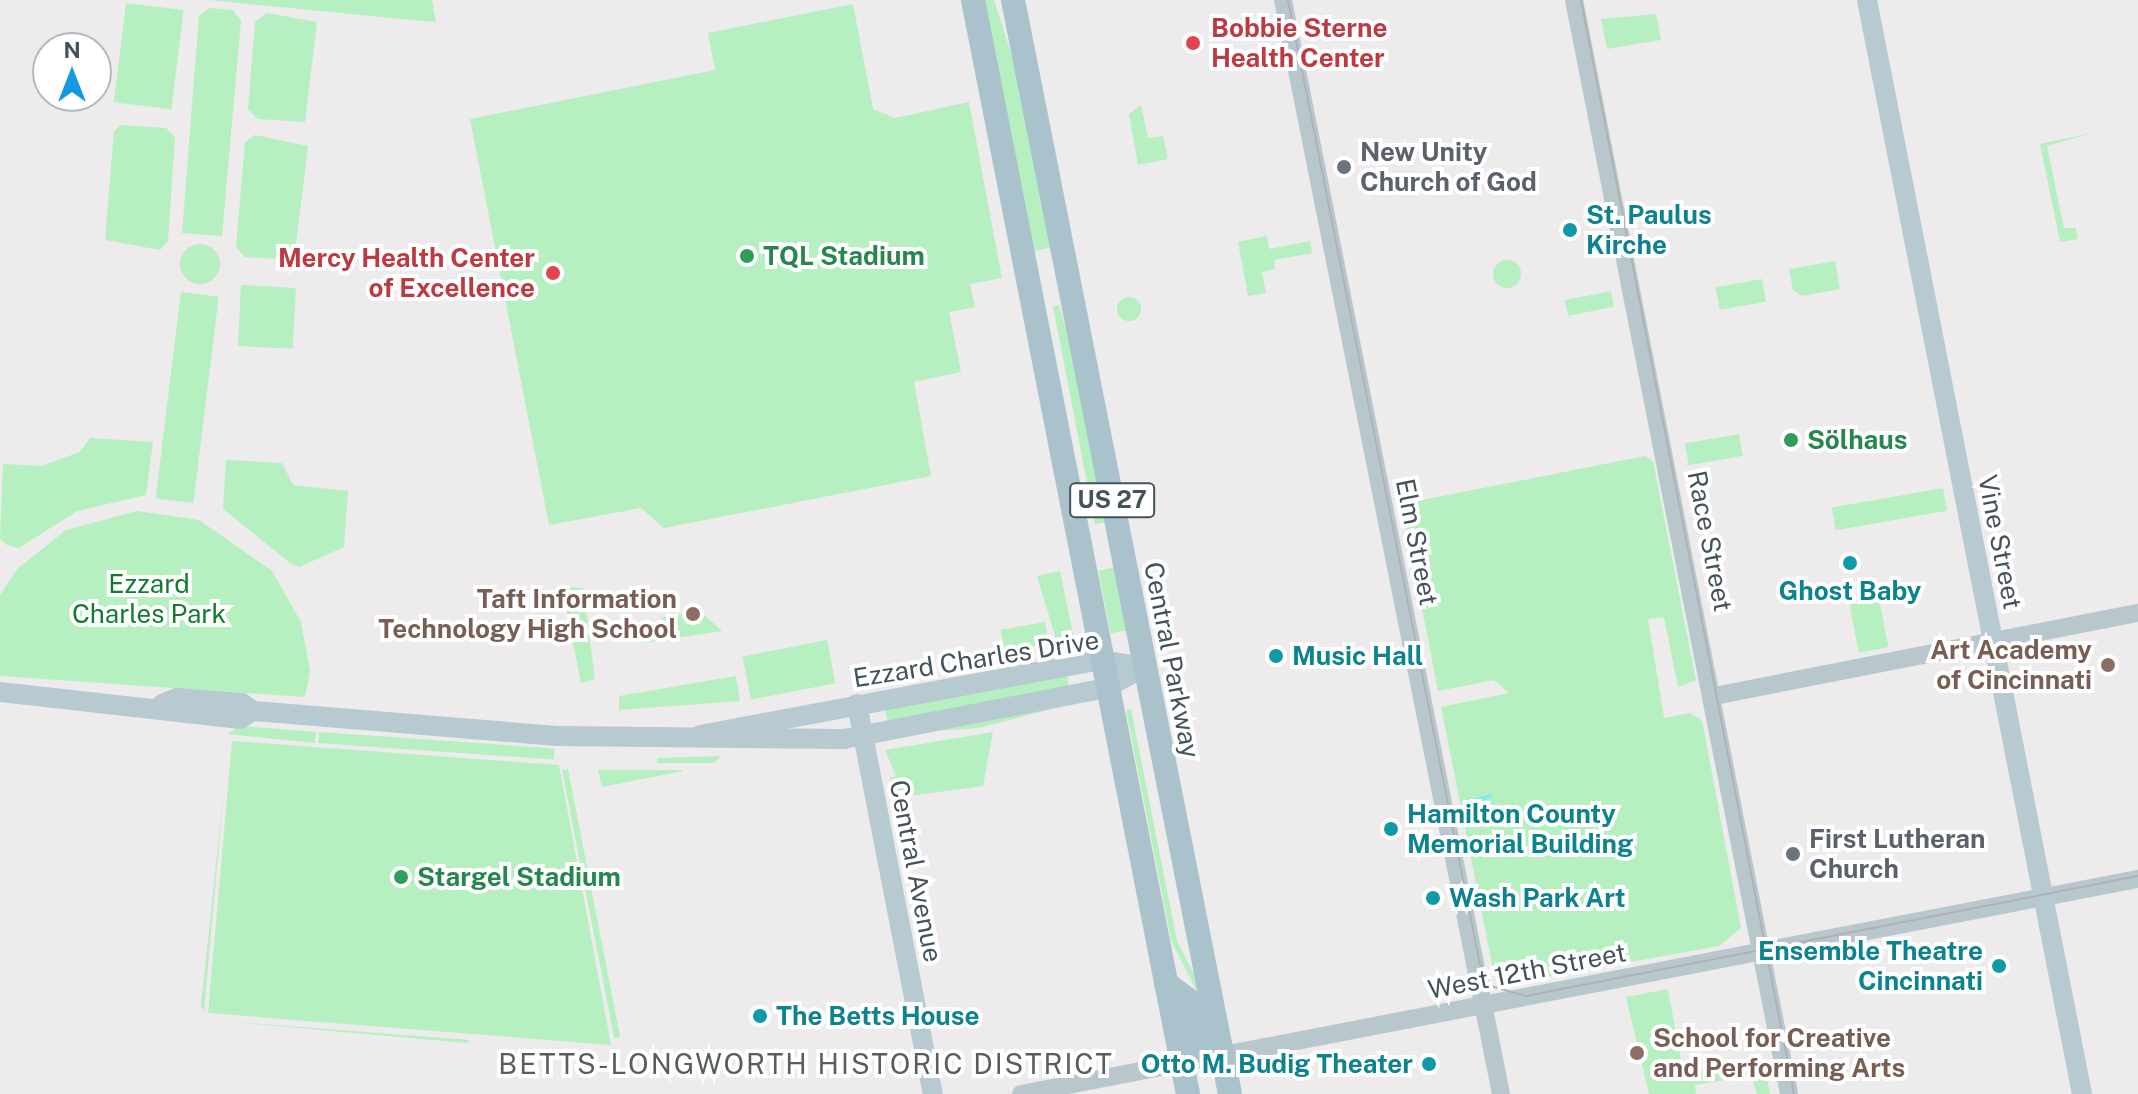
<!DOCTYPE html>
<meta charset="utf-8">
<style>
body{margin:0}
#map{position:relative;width:2138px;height:1094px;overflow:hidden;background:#eeebec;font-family:"Public Sans",sans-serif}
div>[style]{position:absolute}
.green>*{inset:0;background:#b6efc0;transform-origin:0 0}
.round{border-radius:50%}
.stream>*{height:4px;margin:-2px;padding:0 2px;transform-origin:2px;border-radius:2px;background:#81eeed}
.tertiary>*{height:18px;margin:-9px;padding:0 9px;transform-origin:9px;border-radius:9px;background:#b8c7cc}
.secondary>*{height:20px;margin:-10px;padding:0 10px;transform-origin:10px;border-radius:10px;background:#b7c9d1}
.primary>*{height:24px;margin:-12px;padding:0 12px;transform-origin:12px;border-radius:12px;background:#a9c2cc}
.tram>*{height:2px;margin:-1px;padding:0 1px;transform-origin:1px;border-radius:1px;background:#adb2b6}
.dots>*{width:22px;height:22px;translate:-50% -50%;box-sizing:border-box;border:4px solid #fff;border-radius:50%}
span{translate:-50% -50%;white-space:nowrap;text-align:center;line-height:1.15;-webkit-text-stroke:8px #fff;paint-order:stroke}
.shield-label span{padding:2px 6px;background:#fff;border:2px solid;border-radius:6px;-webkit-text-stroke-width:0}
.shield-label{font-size:24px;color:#435359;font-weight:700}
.health-label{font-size:26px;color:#be3a42;font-weight:700}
.left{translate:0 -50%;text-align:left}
.right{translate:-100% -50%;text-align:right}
.worship-label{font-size:26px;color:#5b616d;font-weight:700}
.culture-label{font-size:26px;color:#0d838f;font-weight:700}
.leisure-label{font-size:26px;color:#27864d;font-weight:700}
.street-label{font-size:26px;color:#435359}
.park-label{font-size:26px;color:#137b31}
.education-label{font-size:26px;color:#785e54;font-weight:700}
.neighbourhood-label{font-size:28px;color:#585d60;letter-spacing:2px}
.north{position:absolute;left:32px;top:32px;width:80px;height:80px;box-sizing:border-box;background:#fff;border:2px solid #b4babd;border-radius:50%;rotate:0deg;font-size:22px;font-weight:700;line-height:32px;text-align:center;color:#435359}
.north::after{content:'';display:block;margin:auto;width:28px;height:36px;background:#1399e0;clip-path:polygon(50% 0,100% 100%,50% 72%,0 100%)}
</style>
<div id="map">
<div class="green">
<div style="clip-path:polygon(209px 0,432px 0,436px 22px,422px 21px)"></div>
<div style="clip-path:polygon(984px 0,994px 0,1016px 69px,1054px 247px,1034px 251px)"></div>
<div style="left:126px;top:3px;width:58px;height:100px;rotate:7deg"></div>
<div style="clip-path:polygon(853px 4px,873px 109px,895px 118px,969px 102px,1002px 278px,970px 284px,975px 307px,949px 312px,961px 372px,914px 382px,931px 476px,664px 528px,641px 508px,549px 525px,470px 119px,715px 70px,708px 33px)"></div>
<div style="clip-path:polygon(209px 8px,233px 10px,241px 21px,222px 236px,182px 233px,199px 16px)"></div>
<div style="clip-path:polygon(267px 13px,317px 22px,305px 122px,258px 119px,248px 109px,255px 22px)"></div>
<div style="clip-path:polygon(1656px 14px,1661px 40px,1607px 49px,1601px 19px)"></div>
<div style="clip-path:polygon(1141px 105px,1148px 138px,1163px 136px,1168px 159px,1138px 165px,1129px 114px)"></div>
<div style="clip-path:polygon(121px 125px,166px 128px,175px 137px,168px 241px,160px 250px,105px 240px,114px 131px)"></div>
<div style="clip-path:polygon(2096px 132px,2047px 146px,2064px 228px,2076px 228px,2078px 239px,2060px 242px,2040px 144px)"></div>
<div style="clip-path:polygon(255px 135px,308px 146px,294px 260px,245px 257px,236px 247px,245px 142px)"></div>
<div style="clip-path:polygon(1267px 236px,1269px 249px,1310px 241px,1312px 253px,1274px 260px,1275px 269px,1262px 272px,1266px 293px,1248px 296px,1238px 242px)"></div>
<div class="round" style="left:180px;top:244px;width:40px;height:40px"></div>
<div class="round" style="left:1493px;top:260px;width:28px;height:28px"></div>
<div style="clip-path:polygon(1835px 261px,1840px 289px,1802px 296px,1793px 290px,1789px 269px)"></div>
<div style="left:1762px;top:279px;width:23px;height:47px;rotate:80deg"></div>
<div style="left:241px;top:285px;width:55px;height:61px;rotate:3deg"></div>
<div style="left:1611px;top:291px;width:16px;height:47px;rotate:79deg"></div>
<div style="left:181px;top:292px;width:38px;height:208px;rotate:7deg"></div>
<div class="round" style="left:1117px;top:297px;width:24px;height:24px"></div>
<div style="clip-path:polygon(1059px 305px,1081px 382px,1108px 522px,1095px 524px,1053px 306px)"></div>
<div style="left:1739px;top:434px;width:22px;height:55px;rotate:80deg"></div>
<div style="clip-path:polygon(90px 438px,153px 442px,146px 495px,77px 511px,19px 548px,7px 545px,0 539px,3px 464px,41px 466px,80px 452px)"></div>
<div style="clip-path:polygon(1645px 456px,1653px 461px,1696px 680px,1678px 687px,1664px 617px,1648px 619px,1664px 718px,1690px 713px,1702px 720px,1741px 928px,1719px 946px,1507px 984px,1494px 974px,1441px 707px,1509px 693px,1494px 680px,1438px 691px,1402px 504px)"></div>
<div style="clip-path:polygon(226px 460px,282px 463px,293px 485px,348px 491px,344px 547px,299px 567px,289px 562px,223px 509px)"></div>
<div style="left:1943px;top:488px;width:23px;height:113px;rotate:80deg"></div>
<div style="clip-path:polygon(137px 511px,199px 520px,272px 571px,301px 622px,310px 671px,305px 697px,0 676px,0 595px,17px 569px,66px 530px)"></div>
<div style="left:1117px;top:567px;width:64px;height:19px;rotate:79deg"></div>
<div style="clip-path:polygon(1060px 571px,1073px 635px,1057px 642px,1037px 576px)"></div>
<div style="clip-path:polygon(562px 587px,583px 588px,595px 679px,581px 683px)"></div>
<div style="left:1879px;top:599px;width:49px;height:30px;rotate:79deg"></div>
<div style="clip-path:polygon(701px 612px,722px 631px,644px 643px,663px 617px)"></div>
<div style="left:1045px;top:622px;width:22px;height:45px;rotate:80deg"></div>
<div style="left:827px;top:640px;width:44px;height:86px;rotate:79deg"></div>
<div style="left:1066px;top:671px;width:15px;height:185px;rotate:79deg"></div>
<div style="clip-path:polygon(736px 676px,740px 701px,619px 710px,619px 696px)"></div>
<div style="clip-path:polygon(1063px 706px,979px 728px,938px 731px)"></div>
<div style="clip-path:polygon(1131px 709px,1177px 941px,1200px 986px,1205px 1039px,1195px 988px,1171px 940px,1126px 710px)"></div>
<div style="clip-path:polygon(240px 726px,316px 732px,315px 743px,227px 734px)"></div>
<div style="left:319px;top:732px;width:236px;height:11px;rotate:4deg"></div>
<div style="clip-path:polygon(993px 732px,983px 786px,893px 798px,890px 778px,896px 776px,885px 750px)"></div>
<div style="clip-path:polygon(232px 741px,559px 765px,611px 1045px,208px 1013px)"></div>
<div style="clip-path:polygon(722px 756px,714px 763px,657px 763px,657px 758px)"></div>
<div style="left:568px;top:769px;width:273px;height:6px;rotate:79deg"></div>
<div style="clip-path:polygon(598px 770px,682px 770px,683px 771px,602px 787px)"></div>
<div style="clip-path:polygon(224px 788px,204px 1012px,201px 1006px)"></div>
<div style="clip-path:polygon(1668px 989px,1683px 1071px,1763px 1059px,1770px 1094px,1757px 1094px,1751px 1075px,1695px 1085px,1696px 1094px,1649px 1094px,1626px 997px)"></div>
<div style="clip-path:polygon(208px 1020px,470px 1040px,467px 1043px)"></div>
</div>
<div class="stream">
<div style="left:1475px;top:800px;width:16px;rotate:-14deg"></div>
</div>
<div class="tertiary">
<div style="left:1283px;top:0;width:1116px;rotate:78.73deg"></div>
<div style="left:1574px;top:0;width:1115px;rotate:78.88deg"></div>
<div style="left:1714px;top:696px;width:432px;rotate:-11.1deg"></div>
<div style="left:1021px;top:1094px;width:1138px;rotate:-10.9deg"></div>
</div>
<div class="secondary">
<div style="left:1867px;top:0;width:1115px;rotate:78.88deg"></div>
<div style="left:0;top:692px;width:242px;rotate:6.4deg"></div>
<div style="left:240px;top:719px;width:15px;rotate:-32deg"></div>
<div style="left:162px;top:704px;width:16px;rotate:-22deg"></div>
<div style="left:177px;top:698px;width:65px;rotate:4.4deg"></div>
<div style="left:242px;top:703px;width:14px;rotate:36deg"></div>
<div style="left:253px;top:711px;width:305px;rotate:4.7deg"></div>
<div style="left:557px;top:736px;width:287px;rotate:0.6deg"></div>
<div style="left:844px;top:739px;width:267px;rotate:-11deg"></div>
<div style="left:1106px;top:688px;width:43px;rotate:-28.9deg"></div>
<div style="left:857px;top:704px;width:397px;rotate:79deg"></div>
<div style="left:700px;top:735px;width:407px;rotate:-10.6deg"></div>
<div style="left:1100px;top:660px;width:45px;rotate:9deg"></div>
</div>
<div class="primary">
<div style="left:973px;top:0;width:1115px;rotate:78.88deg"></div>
<div style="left:1013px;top:0;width:1115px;rotate:78.78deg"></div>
<div style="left:1166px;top:983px;width:34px;rotate:37deg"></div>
<div style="left:1193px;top:1003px;width:56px;rotate:78.7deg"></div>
</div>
<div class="tram">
<div style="left:1288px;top:0;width:983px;rotate:78.74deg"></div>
<div style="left:1480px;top:964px;width:25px;rotate:63deg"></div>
<div style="left:1491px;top:986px;width:36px;rotate:16deg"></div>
<div style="left:1526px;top:996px;width:624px;rotate:-11.09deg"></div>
<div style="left:1581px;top:0;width:1115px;rotate:78.98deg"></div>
</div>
<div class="dots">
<div style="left:1193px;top:43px;background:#e0444e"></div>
<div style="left:1344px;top:167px;background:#6b7280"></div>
<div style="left:1570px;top:230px;background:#0f9aa8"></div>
<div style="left:747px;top:256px;background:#2e9e5b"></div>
<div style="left:553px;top:273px;background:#e0444e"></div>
<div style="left:1791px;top:440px;background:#2e9e5b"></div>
<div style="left:1850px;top:563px;background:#0f9aa8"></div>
<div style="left:693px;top:614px;background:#8d6e63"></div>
<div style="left:1276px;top:656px;background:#0f9aa8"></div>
<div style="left:2108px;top:665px;background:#8d6e63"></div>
<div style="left:1391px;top:829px;background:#0f9aa8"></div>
<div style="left:1793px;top:854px;background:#6b7280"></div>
<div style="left:401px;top:877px;background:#2e9e5b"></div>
<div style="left:1433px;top:898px;background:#0f9aa8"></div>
<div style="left:1999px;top:966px;background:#0f9aa8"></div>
<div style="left:760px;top:1016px;background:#0f9aa8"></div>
<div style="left:1637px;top:1053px;background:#8d6e63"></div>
<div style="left:1429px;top:1064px;background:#0f9aa8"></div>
</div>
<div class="shield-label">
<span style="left:1112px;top:500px">US 27</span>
</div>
<div class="health-label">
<span class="left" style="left:1211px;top:43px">Bobbie Sterne<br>Health Center</span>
<span class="right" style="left:535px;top:273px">Mercy Health Center<br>of Excellence</span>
</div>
<div class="worship-label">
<span class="left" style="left:1360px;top:167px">New Unity<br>Church of God</span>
<span class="left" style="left:1809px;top:854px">First Lutheran<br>Church</span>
</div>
<div class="culture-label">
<span class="left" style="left:1586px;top:230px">St. Paulus<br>Kirche</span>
<span style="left:1850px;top:591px">Ghost Baby</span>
<span class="left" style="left:1292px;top:656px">Music Hall</span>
<span class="left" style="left:1407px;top:829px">Hamilton County<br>Memorial Building</span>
<span class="left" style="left:1449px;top:898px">Wash Park Art</span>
<span class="right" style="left:1983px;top:966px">Ensemble Theatre<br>Cincinnati</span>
<span class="left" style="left:776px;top:1016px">The Betts House</span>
<span class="right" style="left:1413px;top:1064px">Otto M. Budig Theater</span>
</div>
<div class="leisure-label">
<span class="left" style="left:763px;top:256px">TQL Stadium</span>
<span class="left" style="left:1807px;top:440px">Sölhaus</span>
<span class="left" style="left:417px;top:877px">Stargel Stadium</span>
</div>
<div class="street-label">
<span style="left:1710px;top:541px;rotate:79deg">Race Street</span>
<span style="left:1417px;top:542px;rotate:79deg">Elm Street</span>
<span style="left:2000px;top:542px;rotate:79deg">Vine Street</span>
<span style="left:976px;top:659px;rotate:-9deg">Ezzard Charles Drive</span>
<span style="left:1172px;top:660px;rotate:79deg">Central Parkway</span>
<span style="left:916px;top:871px;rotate:79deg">Central Avenue</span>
<span style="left:1527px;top:971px;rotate:-11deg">West 12th Street</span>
</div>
<div class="park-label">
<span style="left:149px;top:599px">Ezzard<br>Charles Park</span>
</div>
<div class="education-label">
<span class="right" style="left:677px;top:614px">Taft Information<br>Technology High School</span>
<span class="right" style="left:2092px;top:665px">Art Academy<br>of Cincinnati</span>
<span class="left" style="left:1653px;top:1053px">School for Creative<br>and Performing Arts</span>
</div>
<div class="neighbourhood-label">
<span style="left:806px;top:1064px">BETTS-LONGWORTH HISTORIC DISTRICT</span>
</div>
<div class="north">N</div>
</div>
